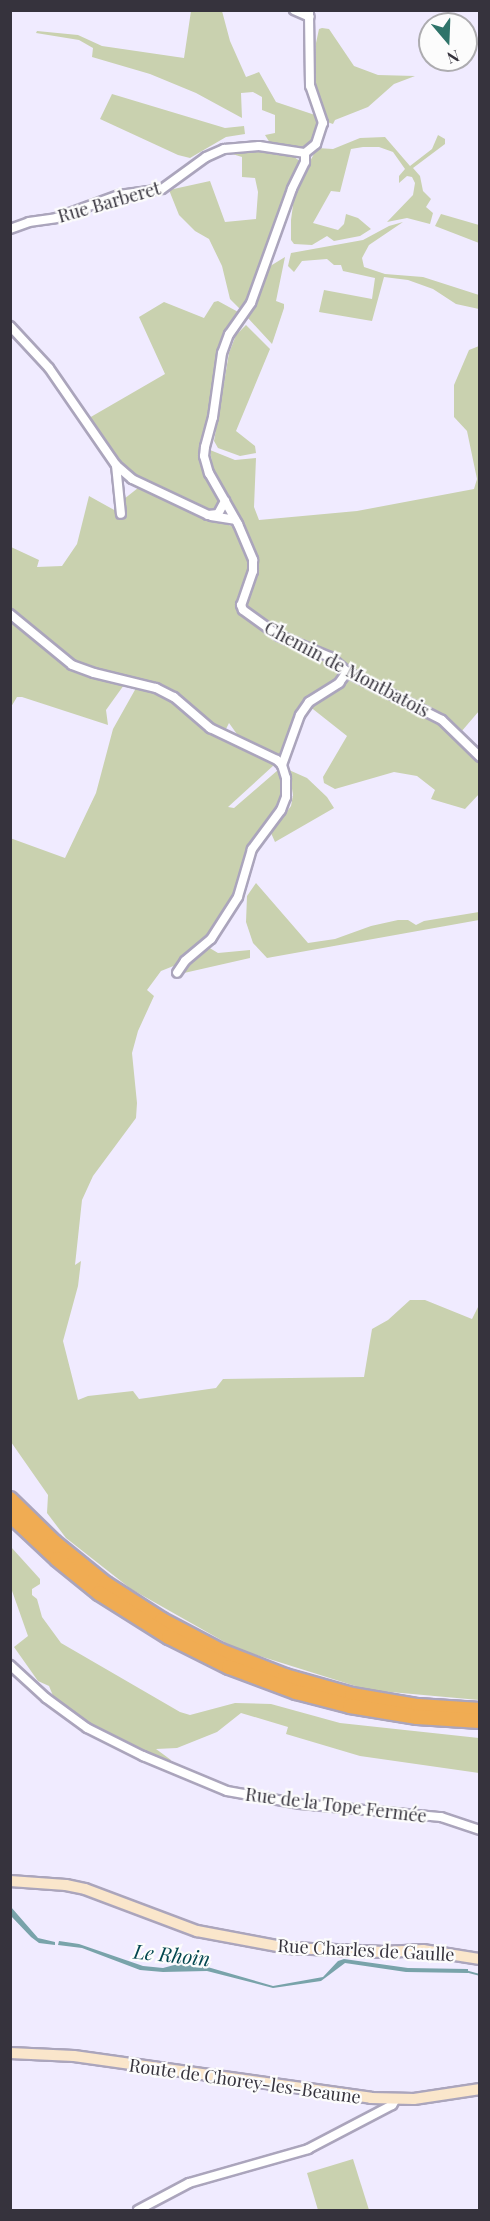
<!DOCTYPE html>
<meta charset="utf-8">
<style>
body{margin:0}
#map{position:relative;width:490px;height:2221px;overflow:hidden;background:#f0ebff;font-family:"Playfair Display",serif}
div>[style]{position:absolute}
.green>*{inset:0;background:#c9d1af}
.water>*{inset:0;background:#79a3aa}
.stream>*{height:2px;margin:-1px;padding:0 1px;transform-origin:1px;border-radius:1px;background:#79a3aa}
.roads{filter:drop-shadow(2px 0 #aba5bc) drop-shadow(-2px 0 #aba5bc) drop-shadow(0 2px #aba5bc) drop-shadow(0 -2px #aba5bc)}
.street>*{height:8px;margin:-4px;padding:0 4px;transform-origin:4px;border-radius:4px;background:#fff}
.secondary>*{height:10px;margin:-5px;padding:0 5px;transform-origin:5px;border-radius:5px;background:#fae6cb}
.highway>*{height:14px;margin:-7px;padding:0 7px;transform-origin:7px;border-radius:7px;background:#f0ac53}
span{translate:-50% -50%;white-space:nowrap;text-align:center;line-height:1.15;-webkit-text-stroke:4.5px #fcfcfc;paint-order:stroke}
.street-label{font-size:18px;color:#36333d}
.water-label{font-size:20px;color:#03474f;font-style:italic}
.frame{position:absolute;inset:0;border:12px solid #36333d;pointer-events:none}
.north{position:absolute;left:418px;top:12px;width:60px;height:60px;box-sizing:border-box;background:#fcfcfc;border:2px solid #adacb0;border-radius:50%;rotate:161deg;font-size:16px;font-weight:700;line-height:24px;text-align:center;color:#36333d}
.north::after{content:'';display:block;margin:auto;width:21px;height:27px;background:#2f746a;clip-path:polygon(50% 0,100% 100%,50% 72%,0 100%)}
</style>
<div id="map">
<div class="green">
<div style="clip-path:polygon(191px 11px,222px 11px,230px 41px,246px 77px,259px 72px,276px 102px,318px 116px,321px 124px,310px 146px,300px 150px,270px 143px,265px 135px,275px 133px,275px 115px,262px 110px,262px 97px,253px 92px,241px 93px,242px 118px,196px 93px,150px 74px,92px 57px,93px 48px,79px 40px,36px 33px,37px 31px,78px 35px,102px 46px,184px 58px)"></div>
<div style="clip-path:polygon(322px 28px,329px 29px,354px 66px,378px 75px,415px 76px,394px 84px,368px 107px,335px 120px,333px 124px,327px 122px,316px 86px,316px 43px,319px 29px)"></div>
<div style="clip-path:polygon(112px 94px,225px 128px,244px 126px,245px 134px,226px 137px,190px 158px,178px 155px,100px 119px)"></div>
<div style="clip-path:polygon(438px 135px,445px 139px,445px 144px,413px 168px,420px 176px,423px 191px,431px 199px,426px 207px,433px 213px,430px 224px,407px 218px,387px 222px,413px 195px,415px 183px,412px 177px,407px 176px,399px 183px,399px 176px,405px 169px,393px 152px,379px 147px,363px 147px,351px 149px,340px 192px,331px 191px,313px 223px,338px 230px,344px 224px,346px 214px,358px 218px,371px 229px,360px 236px,334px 241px,327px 236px,312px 245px,294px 244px,291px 240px,291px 220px,295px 190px,317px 148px,333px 149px,360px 138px,385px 137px,410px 166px,432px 149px)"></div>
<div style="clip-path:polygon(250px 149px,293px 156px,301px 162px,248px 302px,244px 308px,239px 308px,230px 299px,222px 266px,209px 239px,195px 231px,179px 215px,169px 190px,210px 181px,225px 222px,256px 219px,258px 192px,255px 178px,242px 177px,242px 157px,226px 152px)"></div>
<div style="clip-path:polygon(441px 214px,479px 225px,479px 243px,435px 226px)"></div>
<div style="clip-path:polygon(403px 222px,369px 245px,362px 258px,364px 267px,385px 274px,423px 277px,479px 295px,479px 309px,456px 304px,433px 289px,408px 280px,384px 277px,372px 321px,319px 312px,324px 290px,372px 299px,375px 278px,343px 271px,341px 265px,334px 265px,327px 259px,302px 261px,294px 272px,288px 266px,291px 253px,363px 240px,389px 226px)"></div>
<div style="clip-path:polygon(285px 257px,276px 301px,284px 304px,284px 308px,272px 344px,247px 317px,267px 268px)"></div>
<div style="clip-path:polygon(218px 301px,240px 313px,226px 336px,217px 357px,209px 421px,203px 440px,202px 455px,221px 501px,220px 508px,213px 511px,145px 484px,120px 462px,89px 418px,165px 374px,139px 317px,164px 302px,204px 318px,214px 302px)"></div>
<div style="clip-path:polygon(246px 325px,270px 349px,236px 431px,255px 446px,256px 453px,240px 456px,218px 448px,214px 441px,229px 353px,236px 335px)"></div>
<div style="clip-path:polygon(479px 346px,479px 711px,455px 739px,479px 763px,480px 793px,465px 809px,431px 799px,435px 790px,417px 776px,394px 772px,335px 789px,324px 783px,323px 777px,347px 736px,304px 702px,281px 756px,239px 737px,229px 723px,225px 731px,204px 718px,165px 687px,129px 678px,106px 710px,108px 725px,22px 697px,17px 697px,11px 707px,11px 547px,39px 560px,37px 567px,62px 566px,77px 544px,89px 496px,116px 511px,122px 508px,124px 499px,138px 488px,176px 506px,234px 527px,238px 517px,213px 470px,210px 450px,235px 460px,256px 458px,254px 507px,259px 520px,357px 511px,474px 489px,477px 479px,467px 431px,454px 417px,454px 385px,469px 350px)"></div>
<div style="clip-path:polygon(136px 688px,160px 693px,200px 726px,274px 765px,228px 807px,234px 808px,278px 770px,282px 787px,280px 805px,248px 849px,238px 891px,207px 939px,176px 965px,161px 971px,147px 990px,154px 996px,138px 1031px,132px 1053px,137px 1103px,136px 1118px,93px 1176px,82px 1200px,75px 1265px,81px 1261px,78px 1286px,63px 1341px,78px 1400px,88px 1396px,133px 1391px,139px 1399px,216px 1388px,223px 1379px,364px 1377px,372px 1329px,388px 1320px,410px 1300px,425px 1300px,472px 1319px,479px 1305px,479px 1700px,368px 1690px,237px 1649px,131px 1589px,66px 1538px,47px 1513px,48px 1495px,11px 1442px,10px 838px,65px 858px,96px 793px,113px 729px)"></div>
<div style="clip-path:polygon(289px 770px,307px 778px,327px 797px,334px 808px,275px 842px,271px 833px,291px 806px,293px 795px)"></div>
<div style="clip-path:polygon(256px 883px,308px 943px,335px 939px,371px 926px,398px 920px,408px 920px,416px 925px,424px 921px,479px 912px,479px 920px,267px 958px,253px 943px,246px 922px,247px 896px)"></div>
<div style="clip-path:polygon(208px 947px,218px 953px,250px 950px,250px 958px,184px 973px,184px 968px)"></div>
<div style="clip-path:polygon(11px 1547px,40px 1579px,40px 1584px,32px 1589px,32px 1595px,37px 1599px,42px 1617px,61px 1643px,180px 1712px,190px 1715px,235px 1703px,271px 1704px,340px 1723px,479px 1738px,479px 1773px,360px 1756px,286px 1734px,288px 1727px,241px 1713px,217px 1732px,177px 1748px,156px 1749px,171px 1760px,168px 1766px,90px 1728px,56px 1703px,49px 1686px,38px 1681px,14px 1647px,28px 1636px,11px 1588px)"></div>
<div style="clip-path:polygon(353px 2159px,369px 2210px,318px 2210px,307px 2173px)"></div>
</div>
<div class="water">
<div style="clip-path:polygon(11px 1907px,38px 1938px,55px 1942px,55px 1945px,39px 1943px,31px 1937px,11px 1916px)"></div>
<div style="clip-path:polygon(59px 1941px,79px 1944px,143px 1966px,163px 1968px,178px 1964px,204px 1966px,273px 1986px,323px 1977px,338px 1961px,344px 1959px,408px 1968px,468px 1969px,468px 1973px,406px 1972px,345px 1963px,321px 1981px,273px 1988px,207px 1971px,163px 1972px,140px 1970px,82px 1948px,58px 1945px)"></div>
</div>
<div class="stream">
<div style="left:465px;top:1971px;width:16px;rotate:15deg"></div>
</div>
<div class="roads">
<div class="street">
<div style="left:294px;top:10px;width:17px;rotate:24deg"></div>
<div style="left:305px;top:153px;width:9px;rotate:90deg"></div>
<div style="left:305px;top:162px;width:30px;rotate:116deg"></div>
<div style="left:292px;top:189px;width:121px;rotate:109.8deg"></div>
<div style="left:251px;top:303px;width:38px;rotate:125deg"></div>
<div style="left:229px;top:334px;width:20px;rotate:110deg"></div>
<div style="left:222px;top:353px;width:65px;rotate:98deg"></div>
<div style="left:213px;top:417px;width:31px;rotate:105deg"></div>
<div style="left:205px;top:447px;width:9px;rotate:96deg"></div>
<div style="left:204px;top:456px;width:18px;rotate:74deg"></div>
<div style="left:209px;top:473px;width:59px;rotate:60.4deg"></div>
<div style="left:238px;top:524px;width:39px;rotate:67deg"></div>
<div style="left:253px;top:560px;width:11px;rotate:90deg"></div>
<div style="left:253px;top:571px;width:36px;rotate:109deg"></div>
<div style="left:241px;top:605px;width:5px;rotate:68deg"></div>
<div style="left:243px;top:610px;width:44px;rotate:35.8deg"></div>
<div style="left:279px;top:636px;width:55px;rotate:22.4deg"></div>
<div style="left:330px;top:657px;width:23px;rotate:41deg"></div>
<div style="left:347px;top:672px;width:106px;rotate:26.8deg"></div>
<div style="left:442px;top:720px;width:53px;rotate:44.2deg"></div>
<div style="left:305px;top:153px;width:14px;rotate:-39deg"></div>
<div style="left:316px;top:144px;width:22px;rotate:-72deg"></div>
<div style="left:323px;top:123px;width:39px;rotate:-109deg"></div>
<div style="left:310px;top:86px;width:76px;rotate:-90.8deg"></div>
<div style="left:10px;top:229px;width:20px;rotate:-20deg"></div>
<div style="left:29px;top:222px;width:27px;rotate:-8deg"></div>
<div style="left:56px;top:218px;width:67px;rotate:-20.1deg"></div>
<div style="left:119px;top:195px;width:43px;rotate:-7.9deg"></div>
<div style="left:162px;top:189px;width:54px;rotate:-36deg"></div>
<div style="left:206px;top:157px;width:20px;rotate:-24deg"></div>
<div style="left:224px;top:149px;width:35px;rotate:-5deg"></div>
<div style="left:259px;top:146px;width:47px;rotate:8.7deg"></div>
<div style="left:10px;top:326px;width:57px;rotate:47.1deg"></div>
<div style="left:49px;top:368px;width:118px;rotate:55.4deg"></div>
<div style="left:116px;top:465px;width:21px;rotate:41deg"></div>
<div style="left:132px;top:479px;width:84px;rotate:25.3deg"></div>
<div style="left:208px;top:515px;width:10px;rotate:-6deg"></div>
<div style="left:218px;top:514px;width:15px;rotate:-62deg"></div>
<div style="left:116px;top:465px;width:49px;rotate:84.2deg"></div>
<div style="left:211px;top:516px;width:24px;rotate:9deg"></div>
<div style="left:10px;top:614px;width:80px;rotate:39.4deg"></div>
<div style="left:72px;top:665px;width:23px;rotate:20deg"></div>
<div style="left:94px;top:673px;width:64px;rotate:13.6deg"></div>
<div style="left:156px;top:688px;width:20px;rotate:27deg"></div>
<div style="left:174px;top:697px;width:48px;rotate:40.7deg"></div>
<div style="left:210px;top:728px;width:74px;rotate:25.5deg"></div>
<div style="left:277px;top:760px;width:7px;rotate:45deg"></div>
<div style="left:282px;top:765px;width:14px;rotate:73deg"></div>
<div style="left:286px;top:778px;width:19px;rotate:90deg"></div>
<div style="left:286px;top:797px;width:14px;rotate:111deg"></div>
<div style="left:281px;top:810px;width:49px;rotate:126.6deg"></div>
<div style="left:252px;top:849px;width:50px;rotate:106.3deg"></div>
<div style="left:238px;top:897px;width:50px;rotate:122.7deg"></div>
<div style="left:211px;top:939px;width:34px;rotate:140deg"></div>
<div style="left:185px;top:961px;width:14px;rotate:124deg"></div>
<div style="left:282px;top:765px;width:53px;rotate:-70.2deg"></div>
<div style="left:300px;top:715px;width:16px;rotate:-55deg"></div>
<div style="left:309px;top:702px;width:36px;rotate:-32deg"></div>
<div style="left:339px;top:683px;width:14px;rotate:-54deg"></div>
<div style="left:10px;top:1665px;width:49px;rotate:42.5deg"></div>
<div style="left:46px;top:1698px;width:51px;rotate:36.2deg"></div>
<div style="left:87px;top:1728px;width:63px;rotate:26.6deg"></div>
<div style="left:143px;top:1756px;width:91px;rotate:22.6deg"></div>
<div style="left:227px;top:1791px;width:74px;rotate:10.1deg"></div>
<div style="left:300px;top:1804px;width:142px;rotate:5.3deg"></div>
<div style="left:441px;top:1817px;width:41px;rotate:18.4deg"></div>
<div style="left:138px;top:2210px;width:58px;rotate:-27.9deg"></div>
<div style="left:189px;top:2183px;width:124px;rotate:-15.9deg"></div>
<div style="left:308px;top:2149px;width:95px;rotate:-27.6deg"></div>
<div style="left:392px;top:2105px;width:7px;rotate:-56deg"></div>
</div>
<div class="secondary">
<div style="left:10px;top:1881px;width:56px;rotate:4.1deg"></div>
<div style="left:66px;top:1885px;width:19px;rotate:12deg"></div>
<div style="left:85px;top:1889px;width:120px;rotate:20.6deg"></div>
<div style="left:197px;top:1931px;width:93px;rotate:10.6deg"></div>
<div style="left:288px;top:1948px;width:97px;rotate:2.4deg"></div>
<div style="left:385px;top:1952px;width:38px;rotate:-3deg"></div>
<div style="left:423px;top:1950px;width:58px;rotate:9deg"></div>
<div style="left:10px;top:2053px;width:64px;rotate:2.7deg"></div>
<div style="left:74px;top:2056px;width:300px;rotate:8deg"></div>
<div style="left:371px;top:2098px;width:43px;rotate:1.3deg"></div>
<div style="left:414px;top:2099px;width:67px;rotate:-8.6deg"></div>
</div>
<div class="highway">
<div style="left:10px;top:1499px;width:62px;rotate:44.3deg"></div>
<div style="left:54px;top:1542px;width:67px;rotate:38.9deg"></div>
<div style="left:106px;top:1584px;width:67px;rotate:32.7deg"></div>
<div style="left:162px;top:1620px;width:67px;rotate:27.7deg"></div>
<div style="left:221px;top:1651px;width:69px;rotate:21.3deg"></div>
<div style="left:285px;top:1676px;width:70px;rotate:15.8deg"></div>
<div style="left:352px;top:1695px;width:67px;rotate:9.5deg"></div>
<div style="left:418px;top:1706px;width:62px;rotate:3.7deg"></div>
<div style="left:10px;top:1515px;width:64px;rotate:43.1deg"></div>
<div style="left:57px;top:1559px;width:54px;rotate:39deg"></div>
<div style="left:99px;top:1593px;width:83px;rotate:32.2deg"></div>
<div style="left:169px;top:1637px;width:67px;rotate:26.6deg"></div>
<div style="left:229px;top:1667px;width:72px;rotate:20.5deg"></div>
<div style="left:296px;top:1692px;width:56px;rotate:14.5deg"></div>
<div style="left:350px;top:1706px;width:68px;rotate:9.3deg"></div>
<div style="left:417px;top:1717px;width:63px;rotate:3.6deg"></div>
</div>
</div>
<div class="street-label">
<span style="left:109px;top:202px;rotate:-16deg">Rue Barberet</span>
<span style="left:347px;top:669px;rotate:28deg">Chemin de Montbatois</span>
<span style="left:336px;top:1805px;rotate:7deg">Rue de la Tope Fermée</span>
<span style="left:366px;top:1950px;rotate:3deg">Rue Charles de Gaulle</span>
<span style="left:245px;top:2081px;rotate:8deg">Route de Chorey-les-Beaune</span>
</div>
<div class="water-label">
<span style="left:172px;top:1954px;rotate:6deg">Le Rhoin</span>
</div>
<div class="frame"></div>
<div class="north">N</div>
</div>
